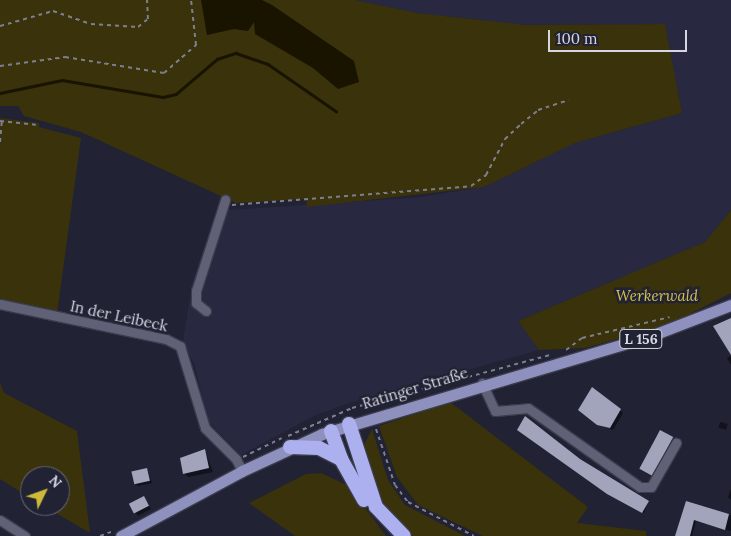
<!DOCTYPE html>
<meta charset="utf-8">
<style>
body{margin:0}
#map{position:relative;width:731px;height:536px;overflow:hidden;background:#212234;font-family:Lora,serif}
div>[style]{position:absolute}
.built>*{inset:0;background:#282941}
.green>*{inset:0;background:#39320a}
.water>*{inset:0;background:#191400}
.shadow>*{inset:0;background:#0007;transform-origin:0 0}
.stream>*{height:2.5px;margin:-1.25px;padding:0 1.25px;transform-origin:1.25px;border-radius:1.25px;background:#191400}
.building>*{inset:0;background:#a2a4bc;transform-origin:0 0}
.path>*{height:2px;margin-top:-1px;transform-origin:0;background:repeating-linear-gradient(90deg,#7e7f8e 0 4px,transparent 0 8px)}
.roads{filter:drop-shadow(1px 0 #3b3c4c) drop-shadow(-1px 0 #3b3c4c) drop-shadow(0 1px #3b3c4c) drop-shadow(0 -1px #3b3c4c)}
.minor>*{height:9px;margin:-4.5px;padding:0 4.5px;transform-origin:4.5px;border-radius:4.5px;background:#606177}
.major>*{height:11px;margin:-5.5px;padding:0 5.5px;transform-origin:5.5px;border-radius:5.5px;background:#8e90be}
.highway>*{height:14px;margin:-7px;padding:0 7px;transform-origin:7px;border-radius:7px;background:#adb0ee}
span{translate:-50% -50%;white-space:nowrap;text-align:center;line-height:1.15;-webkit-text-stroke:5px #212234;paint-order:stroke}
.shield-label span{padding:1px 4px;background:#212234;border:1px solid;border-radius:4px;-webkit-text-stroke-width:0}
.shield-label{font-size:14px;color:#d5d6e2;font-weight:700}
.park-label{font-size:15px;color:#d5c14e;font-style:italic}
.street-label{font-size:15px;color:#d5d6e2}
.north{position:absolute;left:20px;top:466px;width:50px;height:50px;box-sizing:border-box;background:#212234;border:1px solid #696a7a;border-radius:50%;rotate:48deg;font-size:14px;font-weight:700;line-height:20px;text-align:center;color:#d5d6e2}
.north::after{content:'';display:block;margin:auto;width:18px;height:22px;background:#ceb837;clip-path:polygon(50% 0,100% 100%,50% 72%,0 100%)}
.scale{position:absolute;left:548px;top:30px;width:139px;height:22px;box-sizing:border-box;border:2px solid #d5d6e2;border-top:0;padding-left:6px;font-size:15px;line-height:18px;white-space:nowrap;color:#d5d6e2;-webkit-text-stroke:4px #212234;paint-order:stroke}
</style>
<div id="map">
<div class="built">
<div style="clip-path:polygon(355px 0,731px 0,731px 210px,705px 242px,518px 321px,539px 350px,349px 403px,316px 415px,241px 455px,208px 421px,195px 366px,183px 341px,192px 284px,216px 211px,420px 197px,484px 187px,575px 143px,682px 113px,665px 24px,526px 25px,417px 13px)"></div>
</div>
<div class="green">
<div style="clip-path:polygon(0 0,355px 0,417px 13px,526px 25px,665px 24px,682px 113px,575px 143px,484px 187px,307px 207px,306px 199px,236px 203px,81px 132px,24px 116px,18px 106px,0 106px)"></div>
<div style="clip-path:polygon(0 118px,39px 123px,39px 127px,81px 138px,57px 314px,0 301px)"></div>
<div style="clip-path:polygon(731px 210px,731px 293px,668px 325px,585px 348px,539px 350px,518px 321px,705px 242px)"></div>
<div style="clip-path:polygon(0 383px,4px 393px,77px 431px,90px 533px,44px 506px,60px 506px,60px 476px,30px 476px,30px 498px,0 479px)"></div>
<div style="clip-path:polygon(450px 402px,588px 507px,577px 523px,646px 531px,646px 536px,483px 536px,418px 505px,397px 477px,379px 426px)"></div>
<div style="clip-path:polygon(372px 429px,388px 480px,405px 505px,465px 536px,413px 536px,381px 505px,363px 447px)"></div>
<div style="clip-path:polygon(321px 473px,349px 486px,386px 536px,295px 536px,249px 503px,306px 474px)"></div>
</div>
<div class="water">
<div style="clip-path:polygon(201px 0,262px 0,272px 5px,354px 61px,359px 82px,338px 89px,313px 68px,255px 34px,254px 22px,248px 31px,234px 29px,207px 35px)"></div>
</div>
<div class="shadow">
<div style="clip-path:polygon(731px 356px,731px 365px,727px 358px)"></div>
<div style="clip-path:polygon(620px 410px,623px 413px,613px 430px,583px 413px)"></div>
<div style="left:720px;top:422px;width:8px;height:6px;rotate:14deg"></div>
<div style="clip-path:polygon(519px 431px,648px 502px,644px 513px)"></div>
<div style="left:660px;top:432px;width:15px;height:42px;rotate:28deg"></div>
<div style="clip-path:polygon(205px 451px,213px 472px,188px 477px,184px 473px)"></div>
<div style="clip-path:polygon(147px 469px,152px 483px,138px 486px,135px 484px)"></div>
<div style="clip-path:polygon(731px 489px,731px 500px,728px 497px)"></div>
<div style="clip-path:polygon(144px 498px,151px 509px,138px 516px,136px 513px)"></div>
<div style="clip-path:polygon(687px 503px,731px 515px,731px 531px,696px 521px,692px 536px,676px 536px)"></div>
</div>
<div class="stream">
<div style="left:0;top:93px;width:63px;rotate:-11.8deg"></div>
<div style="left:62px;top:80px;width:102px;rotate:9.6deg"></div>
<div style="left:163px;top:97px;width:13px;rotate:-13deg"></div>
<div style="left:176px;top:94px;width:54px;rotate:-40.5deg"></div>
<div style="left:217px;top:59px;width:20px;rotate:-18deg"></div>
<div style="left:236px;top:53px;width:34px;rotate:19deg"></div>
<div style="left:268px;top:64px;width:83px;rotate:34.7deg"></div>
</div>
<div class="building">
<div style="clip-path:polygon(731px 318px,731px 355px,713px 326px)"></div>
<div style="clip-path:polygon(592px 387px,621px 409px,610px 428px,597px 425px,578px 410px)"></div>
<div style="clip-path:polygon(525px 416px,580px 459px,649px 501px,642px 513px,607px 494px,517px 430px)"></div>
<div style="left:660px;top:430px;width:15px;height:44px;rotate:28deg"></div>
<div style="clip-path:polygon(205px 449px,209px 468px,183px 474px,180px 458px)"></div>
<div style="left:147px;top:468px;width:13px;height:16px;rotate:77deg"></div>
<div style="left:144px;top:496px;width:11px;height:17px;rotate:63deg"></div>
<div style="clip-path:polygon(686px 501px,729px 514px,725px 530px,694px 520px,690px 536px,675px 536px)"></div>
</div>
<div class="path">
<div style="left:0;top:26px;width:55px;rotate:-15.8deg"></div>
<div style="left:53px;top:11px;width:40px;rotate:18.9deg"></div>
<div style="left:91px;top:24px;width:47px;rotate:3.7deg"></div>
<div style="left:138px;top:27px;width:13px;rotate:-39deg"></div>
<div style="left:148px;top:19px;width:19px;rotate:-93deg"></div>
<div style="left:0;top:66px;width:66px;rotate:-7.9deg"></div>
<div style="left:65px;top:57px;width:100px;rotate:9.2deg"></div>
<div style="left:164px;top:73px;width:43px;rotate:-41.2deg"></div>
<div style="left:196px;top:45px;width:45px;rotate:-96.3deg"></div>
<div style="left:0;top:121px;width:36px;rotate:6deg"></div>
<div style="left:0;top:142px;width:21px;rotate:-85deg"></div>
<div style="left:232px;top:205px;width:240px;rotate:-4.5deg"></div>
<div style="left:471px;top:186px;width:19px;rotate:-36deg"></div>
<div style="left:486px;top:175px;width:41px;rotate:-62.2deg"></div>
<div style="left:505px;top:139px;width:22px;rotate:-43deg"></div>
<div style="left:521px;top:124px;width:22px;rotate:-39deg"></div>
<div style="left:538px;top:110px;width:32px;rotate:-18deg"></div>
<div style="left:566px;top:350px;width:20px;rotate:-37deg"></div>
<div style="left:582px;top:338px;width:90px;rotate:-13.4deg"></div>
<div style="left:376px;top:429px;width:59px;rotate:71.3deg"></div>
<div style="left:395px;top:485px;width:21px;rotate:53deg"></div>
<div style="left:408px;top:502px;width:74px;rotate:27.3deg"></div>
<div style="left:288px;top:436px;width:70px;rotate:-23.6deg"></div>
<div style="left:352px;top:408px;width:205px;rotate:-15deg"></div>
<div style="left:243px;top:457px;width:43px;rotate:-26deg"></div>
<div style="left:100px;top:536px;width:12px;rotate:-20deg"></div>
</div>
<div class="roads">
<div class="minor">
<div style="left:0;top:304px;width:170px;rotate:11.9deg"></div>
<div style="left:166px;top:339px;width:16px;rotate:27deg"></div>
<div style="left:180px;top:346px;width:86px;rotate:73deg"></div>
<div style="left:205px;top:428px;width:44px;rotate:45deg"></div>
<div style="left:236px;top:459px;width:13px;rotate:63deg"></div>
<div style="left:206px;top:311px;width:13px;rotate:-141deg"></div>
<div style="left:196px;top:303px;width:12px;rotate:-90deg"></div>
<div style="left:196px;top:291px;width:96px;rotate:-72.3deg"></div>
<div style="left:482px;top:383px;width:31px;rotate:65deg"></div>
<div style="left:495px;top:411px;width:33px;rotate:-5deg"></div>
<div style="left:528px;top:408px;width:137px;rotate:35.2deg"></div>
<div style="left:640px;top:487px;width:11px"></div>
<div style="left:651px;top:487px;width:51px;rotate:-60.4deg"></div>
<div style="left:0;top:520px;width:30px;rotate:33deg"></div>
</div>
<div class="major">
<div style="left:121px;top:536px;width:137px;rotate:-28.2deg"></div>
<div style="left:242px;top:471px;width:88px;rotate:-24.8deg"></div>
<div style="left:322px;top:434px;width:340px;rotate:-16.6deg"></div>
<div style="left:648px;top:337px;width:89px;rotate:-21.1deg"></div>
</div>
<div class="highway">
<div style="left:349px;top:424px;width:87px;rotate:72deg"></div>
<div style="left:376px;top:507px;width:40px;rotate:46deg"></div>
<div style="left:331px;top:431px;width:30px;rotate:70deg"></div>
<div style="left:341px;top:459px;width:47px;rotate:60.7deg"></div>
<div style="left:290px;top:447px;width:29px;rotate:2deg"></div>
<div style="left:319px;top:448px;width:25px;rotate:27deg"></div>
</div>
</div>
<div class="shield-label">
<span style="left:641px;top:339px">L 156</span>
</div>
<div class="park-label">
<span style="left:657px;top:296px">Werkerwald</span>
</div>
<div class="street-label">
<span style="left:119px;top:316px;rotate:12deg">In der Leibeck</span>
<span style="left:415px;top:388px;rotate:-17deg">Ratinger Straße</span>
</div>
<div class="north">N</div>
<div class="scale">100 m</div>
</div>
